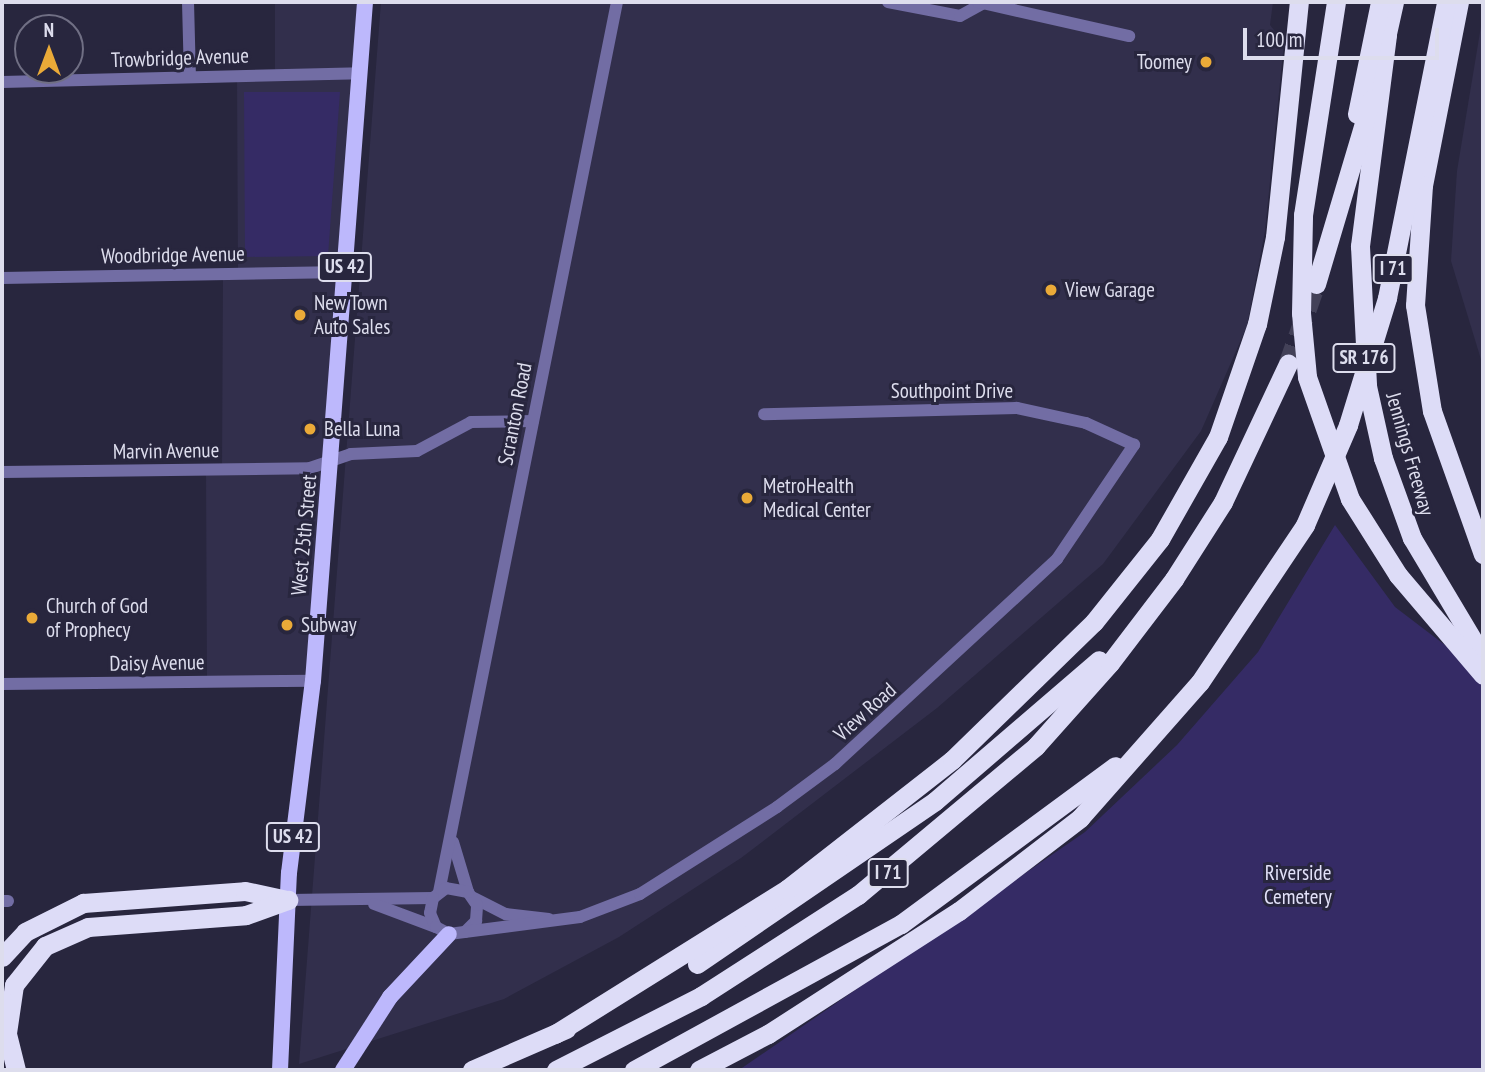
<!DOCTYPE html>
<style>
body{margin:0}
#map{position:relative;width:1485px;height:1072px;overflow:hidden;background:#28263e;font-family:"PT Sans Narrow",sans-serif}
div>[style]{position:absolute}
.built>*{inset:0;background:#322f4c}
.green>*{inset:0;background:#352b65}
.highway-tunnel>*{height:19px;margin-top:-9.5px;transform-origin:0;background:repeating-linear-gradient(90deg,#434158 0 19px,transparent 0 29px)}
.minor>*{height:12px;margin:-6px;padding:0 6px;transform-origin:6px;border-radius:6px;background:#726da4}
.major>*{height:16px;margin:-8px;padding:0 8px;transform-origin:8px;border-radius:8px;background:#bdb8fc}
.highway>*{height:19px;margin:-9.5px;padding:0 9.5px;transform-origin:9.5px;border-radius:9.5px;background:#dddcf7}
.highway-bridge>*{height:19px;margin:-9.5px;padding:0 9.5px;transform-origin:9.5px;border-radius:9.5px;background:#dddcf7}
.dots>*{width:19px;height:19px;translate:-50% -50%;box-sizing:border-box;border:4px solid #28263e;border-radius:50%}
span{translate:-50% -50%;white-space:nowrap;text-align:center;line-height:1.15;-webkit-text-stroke:6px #28263e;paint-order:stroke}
.shield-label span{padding:2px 5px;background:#28263e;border:2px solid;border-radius:5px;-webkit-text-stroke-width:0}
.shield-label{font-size:19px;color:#dddded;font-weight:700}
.street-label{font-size:21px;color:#dddded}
.poi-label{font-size:21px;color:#dddded}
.right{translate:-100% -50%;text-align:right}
.left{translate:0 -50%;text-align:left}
.park-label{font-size:21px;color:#e2e1f9}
.frame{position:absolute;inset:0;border:4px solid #dddded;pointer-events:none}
.north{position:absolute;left:14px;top:14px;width:70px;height:70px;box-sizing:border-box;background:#28263e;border:2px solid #706f84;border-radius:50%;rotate:0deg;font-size:19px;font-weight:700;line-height:28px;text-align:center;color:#dddded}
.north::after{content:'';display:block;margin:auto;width:24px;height:32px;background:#eaaa38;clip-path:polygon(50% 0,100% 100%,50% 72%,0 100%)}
.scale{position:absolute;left:1243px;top:28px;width:196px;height:32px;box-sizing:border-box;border:4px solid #dddded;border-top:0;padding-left:9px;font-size:21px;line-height:24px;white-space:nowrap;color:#dddded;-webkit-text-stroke:5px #28263e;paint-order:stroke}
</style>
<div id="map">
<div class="built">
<div style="clip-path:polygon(275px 2px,365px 2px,313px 681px,207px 682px,206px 471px,222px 469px,223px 274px,238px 273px,237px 75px,275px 74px)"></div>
<div style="clip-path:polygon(381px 2px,1273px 2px,1270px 25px,1284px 43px,1265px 231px,1247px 326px,1201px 431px,1103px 564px,937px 708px,741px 858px,619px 937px,504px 999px,299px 1064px)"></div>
<div style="clip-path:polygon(1483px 14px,1483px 366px,1451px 261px,1457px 171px)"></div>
</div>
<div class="green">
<div style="clip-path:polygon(244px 92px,340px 92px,328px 256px,245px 257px)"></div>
<div style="clip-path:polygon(1335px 525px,1395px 607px,1483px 674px,1483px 1070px,739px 1070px,1085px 832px,1177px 745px,1258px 652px)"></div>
</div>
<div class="highway-tunnel">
<div style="left:1288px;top:364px;width:85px;rotate:-70.7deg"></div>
</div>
<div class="minor">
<div style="left:188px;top:2px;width:75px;rotate:88.5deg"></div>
<div style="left:888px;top:2px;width:73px;rotate:11deg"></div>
<div style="left:960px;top:16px;width:25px;rotate:-29deg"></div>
<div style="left:978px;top:2px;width:155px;rotate:12.7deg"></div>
<div style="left:2px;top:82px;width:358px;rotate:-1.4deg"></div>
<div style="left:2px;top:278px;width:342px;rotate:-1deg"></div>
<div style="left:2px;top:472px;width:308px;rotate:-0.7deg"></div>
<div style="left:310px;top:468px;width:43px;rotate:-18.9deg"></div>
<div style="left:351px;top:454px;width:66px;rotate:-2.6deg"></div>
<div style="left:417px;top:451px;width:61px;rotate:-28.2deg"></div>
<div style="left:471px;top:422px;width:62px;rotate:-0.9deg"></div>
<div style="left:2px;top:684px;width:311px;rotate:-0.6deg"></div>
<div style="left:453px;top:842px;width:52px;rotate:73.3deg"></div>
<div style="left:439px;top:892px;width:908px;rotate:-78.69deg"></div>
<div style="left:474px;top:898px;width:36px;rotate:27deg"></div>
<div style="left:506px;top:914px;width:43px;rotate:6.6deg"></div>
<div style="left:288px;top:900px;width:145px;rotate:-0.8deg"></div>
<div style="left:2px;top:901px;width:6px"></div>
<div style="left:374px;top:904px;width:66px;rotate:20.4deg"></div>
<div style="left:465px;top:932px;width:16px;rotate:-45deg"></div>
<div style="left:476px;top:921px;width:16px;rotate:-86deg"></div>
<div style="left:477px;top:905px;width:16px;rotate:-125deg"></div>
<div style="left:468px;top:892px;width:22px;rotate:-170deg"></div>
<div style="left:446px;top:888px;width:16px;rotate:142deg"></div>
<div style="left:433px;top:898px;width:15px;rotate:101deg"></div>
<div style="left:430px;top:913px;width:15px;rotate:67deg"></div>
<div style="left:436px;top:927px;width:15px;rotate:28deg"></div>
<div style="left:449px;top:934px;width:132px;rotate:-7.4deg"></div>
<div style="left:580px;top:917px;width:64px;rotate:-21deg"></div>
<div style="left:640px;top:894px;width:162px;rotate:-32.4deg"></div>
<div style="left:777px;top:807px;width:72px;rotate:-36.6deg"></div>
<div style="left:835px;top:764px;width:302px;rotate:-42.7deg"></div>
<div style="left:1057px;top:559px;width:138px;rotate:-56deg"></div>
<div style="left:1134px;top:445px;width:53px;rotate:-155.4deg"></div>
<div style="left:1086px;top:423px;width:71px;rotate:-167.7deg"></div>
<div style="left:1017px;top:408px;width:253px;rotate:178.6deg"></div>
</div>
<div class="major">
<div style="left:280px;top:1070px;width:197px;rotate:-87.4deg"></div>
<div style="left:289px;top:873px;width:193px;rotate:-82.9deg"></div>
<div style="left:313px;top:681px;width:681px;rotate:-85.62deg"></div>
<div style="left:343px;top:1070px;width:87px;rotate:-57.2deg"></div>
<div style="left:390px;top:997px;width:86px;rotate:-46.9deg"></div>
</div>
<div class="highway">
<div style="left:1459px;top:2px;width:187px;rotate:101.1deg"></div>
<div style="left:1423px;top:185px;width:120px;rotate:93.8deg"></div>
<div style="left:1415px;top:305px;width:107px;rotate:80.9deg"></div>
<div style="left:1432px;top:411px;width:152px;rotate:70.4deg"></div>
<div style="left:1387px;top:35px;width:213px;rotate:97.3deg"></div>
<div style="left:1360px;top:246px;width:140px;rotate:87.1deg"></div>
<div style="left:1367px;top:386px;width:74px;rotate:77.5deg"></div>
<div style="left:1383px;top:458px;width:85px;rotate:70.1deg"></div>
<div style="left:1412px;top:538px;width:139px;rotate:59.2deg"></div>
<div style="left:1384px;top:47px;width:46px;rotate:-77.5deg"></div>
<div style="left:1357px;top:114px;width:114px;rotate:-78.4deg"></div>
<div style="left:1316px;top:284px;width:192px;rotate:-73.4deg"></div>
<div style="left:1301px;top:313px;width:98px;rotate:-88.8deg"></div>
<div style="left:1303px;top:215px;width:216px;rotate:-81.2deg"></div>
<div style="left:1307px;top:377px;width:129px;rotate:70.6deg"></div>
<div style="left:1350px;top:499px;width:90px;rotate:57.7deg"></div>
<div style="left:1398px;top:575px;width:131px;rotate:49.6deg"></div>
<div style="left:2px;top:957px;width:34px;rotate:-47deg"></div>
<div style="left:25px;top:932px;width:65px;rotate:-26.6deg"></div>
<div style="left:83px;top:903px;width:162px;rotate:-4.2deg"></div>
<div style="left:245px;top:891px;width:43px;rotate:12.1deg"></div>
<div style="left:697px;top:964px;width:288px;rotate:-34.4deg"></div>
<div style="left:935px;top:801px;width:216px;rotate:-40.7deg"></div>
<div style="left:555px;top:1034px;width:274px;rotate:-32deg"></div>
<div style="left:787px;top:889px;width:209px;rotate:-38deg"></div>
<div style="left:952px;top:760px;width:198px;rotate:-44.2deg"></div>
<div style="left:1094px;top:622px;width:106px;rotate:-51.5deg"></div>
<div style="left:1160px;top:539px;width:117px;rotate:-60.4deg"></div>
<div style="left:1218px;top:437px;width:120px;rotate:-71deg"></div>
<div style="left:1257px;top:324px;width:89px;rotate:-78.3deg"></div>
<div style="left:1275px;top:237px;width:236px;rotate:-84.2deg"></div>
<div style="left:16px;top:1070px;width:38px;rotate:-104deg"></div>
<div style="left:7px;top:1033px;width:49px;rotate:-81.7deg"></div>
<div style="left:14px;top:985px;width:50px;rotate:-51.5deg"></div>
<div style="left:45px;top:946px;width:47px;rotate:-23.8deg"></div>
<div style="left:88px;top:927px;width:158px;rotate:-4.3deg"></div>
<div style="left:246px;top:915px;width:45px;rotate:-19.7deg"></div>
<div style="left:472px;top:1070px;width:103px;rotate:-23.6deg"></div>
<div style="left:556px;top:1070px;width:163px;rotate:-27deg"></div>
<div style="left:701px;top:996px;width:187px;rotate:-32.8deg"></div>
<div style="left:858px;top:895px;width:232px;rotate:-39.9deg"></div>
<div style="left:1036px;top:746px;width:111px;rotate:-48.3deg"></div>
<div style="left:1110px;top:663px;width:106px;rotate:-52.7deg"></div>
<div style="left:1174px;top:579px;width:91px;rotate:-57.5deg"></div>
<div style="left:1223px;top:502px;width:153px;rotate:-64.8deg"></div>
<div style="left:634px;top:1070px;width:304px;rotate:-28.7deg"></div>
<div style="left:901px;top:924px;width:266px;rotate:-36.4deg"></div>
<div style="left:699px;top:1070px;width:78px;rotate:-27.6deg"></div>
<div style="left:768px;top:1034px;width:227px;rotate:-32.8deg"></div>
<div style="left:959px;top:911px;width:153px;rotate:-37.5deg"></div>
<div style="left:1080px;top:818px;width:181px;rotate:-48.6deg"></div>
<div style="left:1200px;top:682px;width:189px;rotate:-56.2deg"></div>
</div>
<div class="highway-bridge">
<div style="left:1301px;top:313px;width:64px;rotate:84.6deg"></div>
<div style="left:1305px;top:525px;width:109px;rotate:-66.7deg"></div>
<div style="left:1348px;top:425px;width:133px;rotate:-72.9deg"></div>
<div style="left:1387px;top:298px;width:302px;rotate:-78.7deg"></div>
</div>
<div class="dots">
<div style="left:1206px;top:62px;background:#eaaa38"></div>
<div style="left:1051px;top:290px;background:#eaaa38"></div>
<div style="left:300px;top:315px;background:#eaaa38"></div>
<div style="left:310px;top:429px;background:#eaaa38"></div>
<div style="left:747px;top:498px;background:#eaaa38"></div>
<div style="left:32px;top:618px;background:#eaaa38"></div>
<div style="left:287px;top:625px;background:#eaaa38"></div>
</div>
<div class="shield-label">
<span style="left:345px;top:267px">US 42</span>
<span style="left:1393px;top:269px">I 71</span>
<span style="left:1364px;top:358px">SR 176</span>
<span style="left:293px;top:837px">US 42</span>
<span style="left:888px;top:873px">I 71</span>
</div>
<div class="street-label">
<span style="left:180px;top:58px;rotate:-2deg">Trowbridge Avenue</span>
<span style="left:173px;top:255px;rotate:-1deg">Woodbridge Avenue</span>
<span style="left:952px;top:391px">Southpoint Drive</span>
<span style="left:515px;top:414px;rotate:-79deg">Scranton Road</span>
<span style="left:166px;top:451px;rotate:-1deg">Marvin Avenue</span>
<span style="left:1410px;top:454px;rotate:74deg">Jennings Freeway</span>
<span style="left:304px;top:535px;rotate:-85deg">West 25th Street</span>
<span style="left:157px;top:663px;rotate:-1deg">Daisy Avenue</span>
<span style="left:865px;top:712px;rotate:-42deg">View Road</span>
</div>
<div class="poi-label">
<span class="right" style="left:1192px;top:62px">Toomey</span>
<span class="left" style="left:1065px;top:290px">View Garage</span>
<span class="left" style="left:314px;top:315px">New Town<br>Auto Sales</span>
<span class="left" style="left:324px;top:429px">Bella Luna</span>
<span class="left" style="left:763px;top:498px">MetroHealth<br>Medical Center</span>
<span class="left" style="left:46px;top:618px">Church of God<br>of Prophecy</span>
<span class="left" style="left:301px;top:625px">Subway</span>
</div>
<div class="park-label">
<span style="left:1298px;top:885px">Riverside<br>Cemetery</span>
</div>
<div class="frame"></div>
<div class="north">N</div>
<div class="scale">100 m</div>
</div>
